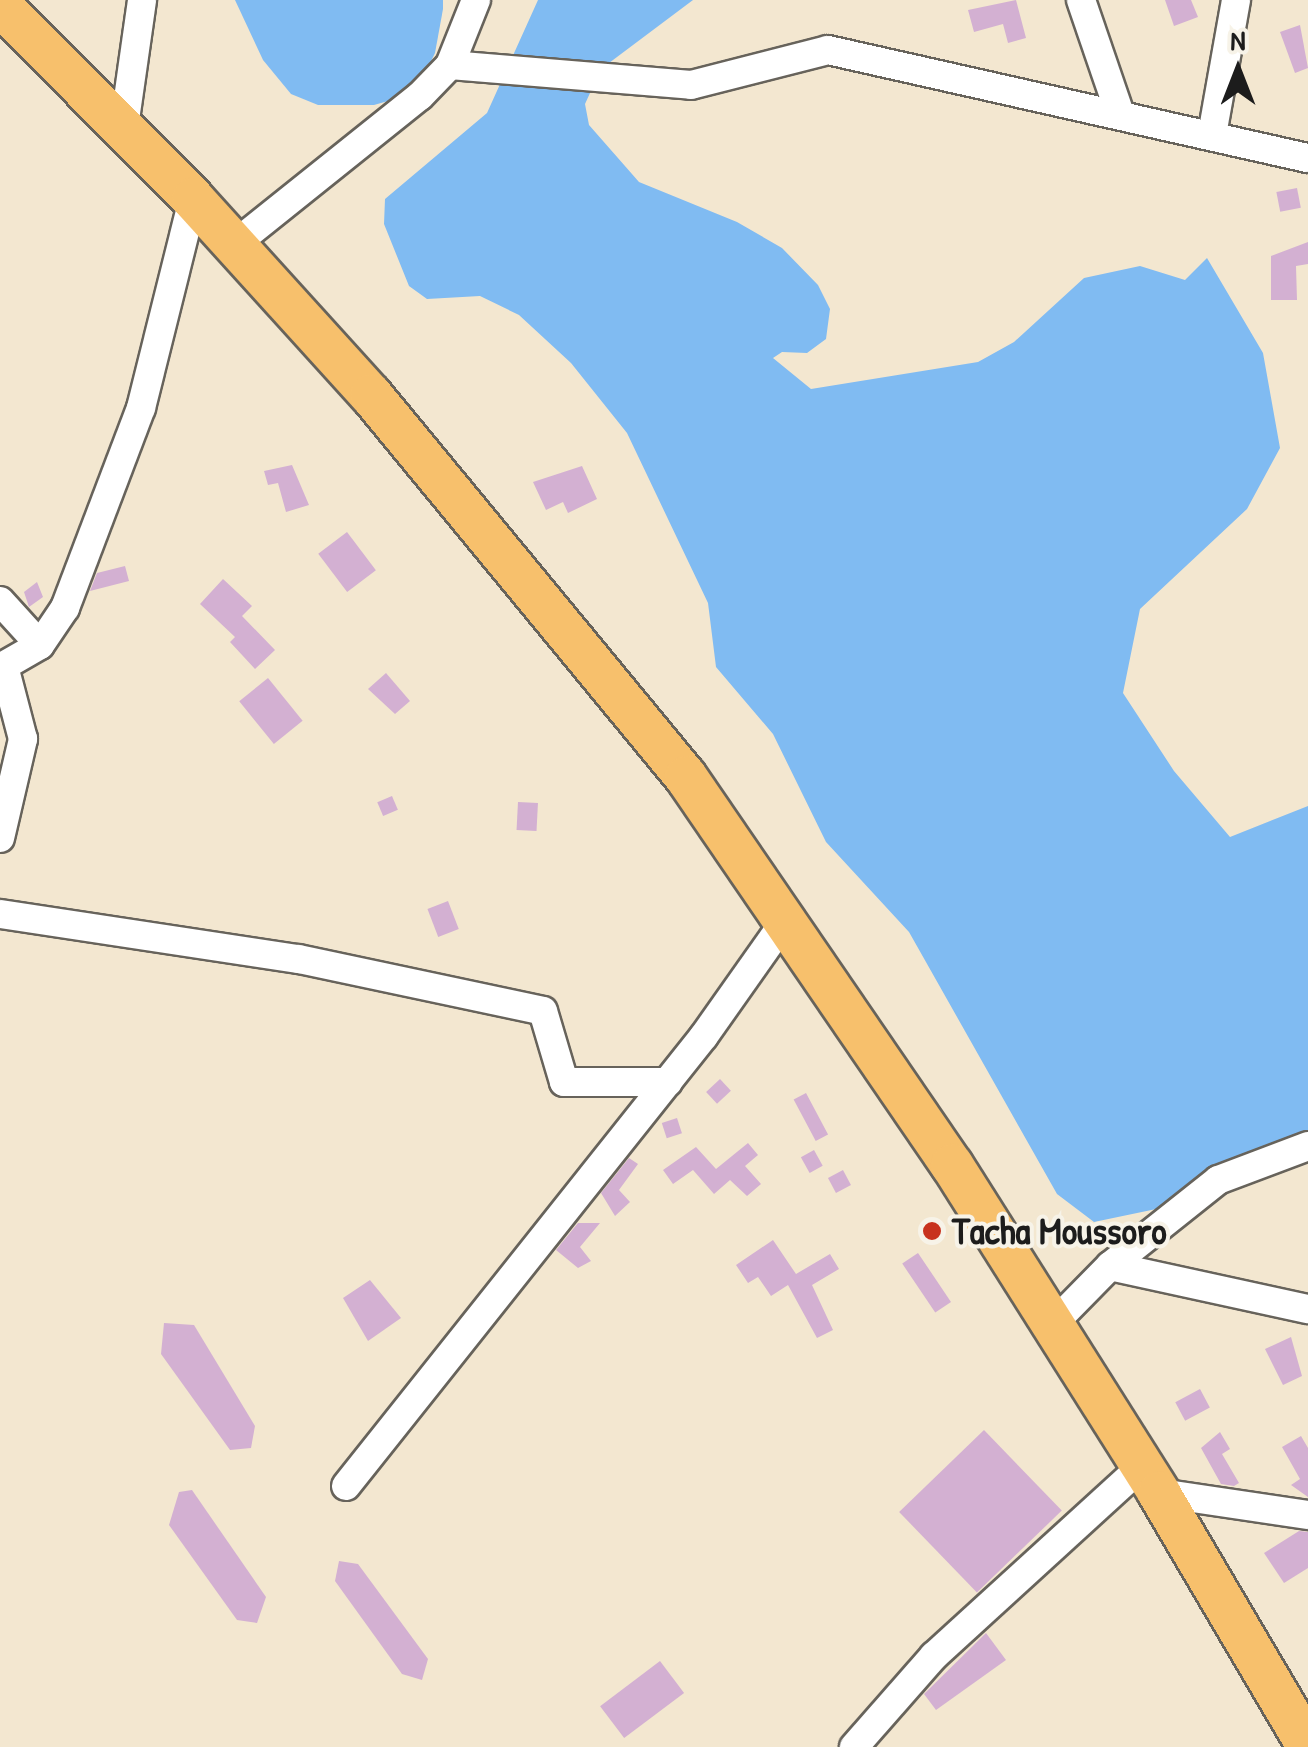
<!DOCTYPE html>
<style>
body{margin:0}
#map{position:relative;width:1308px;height:1747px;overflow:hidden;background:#f3e7d0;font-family:"Patrick Hand",sans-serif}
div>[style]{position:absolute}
.water>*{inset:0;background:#80bbf2}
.building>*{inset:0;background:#d3b0d2;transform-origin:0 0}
.roads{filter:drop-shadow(2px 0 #67635b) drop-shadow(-2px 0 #67635b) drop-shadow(0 2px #67635b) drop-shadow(0 -2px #67635b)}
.minor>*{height:28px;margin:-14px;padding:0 14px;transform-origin:14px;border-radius:14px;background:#fff}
.highway>*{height:42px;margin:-21px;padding:0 21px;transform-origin:21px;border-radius:21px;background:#f7c06c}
.dots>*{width:28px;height:28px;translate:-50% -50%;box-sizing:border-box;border:5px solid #f7f3e8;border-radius:50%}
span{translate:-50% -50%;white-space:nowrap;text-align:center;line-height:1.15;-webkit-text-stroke:8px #f7f3e8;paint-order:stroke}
.poi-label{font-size:38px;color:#1c1c1c;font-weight:700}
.left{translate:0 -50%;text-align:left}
.north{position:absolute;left:1188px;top:20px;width:100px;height:100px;-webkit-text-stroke:8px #f7f3e8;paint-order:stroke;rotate:0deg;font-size:28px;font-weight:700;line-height:40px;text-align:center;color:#1c1c1c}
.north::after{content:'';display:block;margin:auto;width:35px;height:45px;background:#1c1c1c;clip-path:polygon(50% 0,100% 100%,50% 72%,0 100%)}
</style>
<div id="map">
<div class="water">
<div style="clip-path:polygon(235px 0,443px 0,443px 9px,435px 53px,422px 80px,402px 97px,374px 105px,318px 105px,291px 94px,263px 60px)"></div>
<div style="clip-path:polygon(538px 0,693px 0,601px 69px,585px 104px,589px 125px,639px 182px,737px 222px,782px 248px,818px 285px,830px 309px,826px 339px,807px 353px,782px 352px,773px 358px,811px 389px,978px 362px,1014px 342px,1084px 278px,1140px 266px,1185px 280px,1207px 258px,1263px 353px,1280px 448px,1247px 509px,1140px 609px,1123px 693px,1174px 771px,1230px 837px,1308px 806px,1308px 1140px,1161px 1208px,1094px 1222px,1057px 1194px,909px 932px,826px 842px,773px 734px,716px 667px,708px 603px,627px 433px,571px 363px,519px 315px,480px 296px,427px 299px,409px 286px,384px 224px,385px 199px,487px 113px)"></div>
</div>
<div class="building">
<div style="clip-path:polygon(1016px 0,1026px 38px,1008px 43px,1003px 24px,974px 32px,968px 10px)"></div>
<div style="clip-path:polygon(1165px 0,1191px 0,1198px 17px,1174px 26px)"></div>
<div style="clip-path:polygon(1300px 25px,1308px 68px,1295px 73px,1280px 32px)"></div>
<div style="left:1297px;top:188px;width:20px;height:21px;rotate:79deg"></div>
<div style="clip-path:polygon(1308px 242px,1308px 264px,1296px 266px,1297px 300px,1271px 300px,1271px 256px)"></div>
<div style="clip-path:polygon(292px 465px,309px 505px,286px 512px,278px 483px,268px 485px,264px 471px)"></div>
<div style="clip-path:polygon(582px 466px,597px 499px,568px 513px,563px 502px,546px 510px,533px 482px)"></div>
<div style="left:347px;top:532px;width:48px;height:36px;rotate:53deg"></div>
<div style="clip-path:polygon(125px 566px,129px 581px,90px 591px,97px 573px)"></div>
<div style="clip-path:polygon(223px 579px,252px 606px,242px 616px,275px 650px,255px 669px,230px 642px,235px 637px,200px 604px)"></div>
<div style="clip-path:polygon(37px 582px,43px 597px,29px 607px,24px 592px)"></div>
<div style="clip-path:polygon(386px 673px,410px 701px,395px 714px,368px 689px)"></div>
<div style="left:268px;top:678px;width:55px;height:37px;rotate:51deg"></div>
<div style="left:392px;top:796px;width:15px;height:16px;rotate:67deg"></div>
<div style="left:518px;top:802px;width:20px;height:28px;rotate:3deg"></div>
<div style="left:448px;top:901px;width:30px;height:22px;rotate:69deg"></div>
<div style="left:720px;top:1079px;width:16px;height:19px;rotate:47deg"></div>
<div style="left:806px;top:1093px;width:47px;height:14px;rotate:62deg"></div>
<div style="left:677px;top:1118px;width:16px;height:16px;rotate:72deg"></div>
<div style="clip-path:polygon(748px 1143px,758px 1155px,745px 1166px,761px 1184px,747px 1196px,730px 1180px,714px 1194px,693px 1170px,673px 1184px,663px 1170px,696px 1147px,716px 1169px)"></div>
<div style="left:814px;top:1150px;width:18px;height:15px;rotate:61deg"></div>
<div style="clip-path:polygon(629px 1158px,638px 1164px,619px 1190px,630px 1202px,615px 1216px,601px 1193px)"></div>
<div style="left:843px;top:1170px;width:17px;height:17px;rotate:62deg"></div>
<div style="clip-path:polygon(578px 1223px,600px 1223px,580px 1247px,591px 1261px,578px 1268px,556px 1250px)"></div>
<div style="clip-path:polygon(773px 1240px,796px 1274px,830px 1254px,839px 1269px,812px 1285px,833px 1330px,817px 1338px,788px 1285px,771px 1296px,758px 1277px,748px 1283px,736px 1265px)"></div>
<div style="left:918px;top:1253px;width:59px;height:19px;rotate:56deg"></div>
<div style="clip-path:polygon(370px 1280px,401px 1318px,368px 1341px,343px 1298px)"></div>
<div style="clip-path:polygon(164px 1323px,194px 1325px,255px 1426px,251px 1448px,230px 1450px,161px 1354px)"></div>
<div style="clip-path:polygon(1291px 1337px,1302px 1376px,1283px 1385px,1265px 1349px)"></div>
<div style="left:1200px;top:1389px;width:21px;height:28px;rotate:62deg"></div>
<div style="left:984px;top:1430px;width:112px;height:118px;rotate:46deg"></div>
<div style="clip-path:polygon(1220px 1432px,1230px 1449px,1222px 1454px,1239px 1483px,1234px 1486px,1221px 1484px,1201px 1448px)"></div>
<div style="clip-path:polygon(1301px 1436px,1308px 1448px,1308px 1497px,1291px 1485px,1300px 1479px,1282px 1447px)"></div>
<div style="clip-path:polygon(192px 1490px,266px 1597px,257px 1623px,237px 1620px,169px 1525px,179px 1492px)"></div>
<div style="clip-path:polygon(1299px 1531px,1308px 1532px,1308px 1568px,1284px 1583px,1264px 1553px)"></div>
<div style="clip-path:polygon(339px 1561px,358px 1564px,428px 1659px,422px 1680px,402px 1674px,335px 1581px)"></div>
<div style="clip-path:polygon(986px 1633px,1006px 1660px,936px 1710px,924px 1694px)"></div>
<div style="left:660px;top:1661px;width:40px;height:75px;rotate:53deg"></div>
</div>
<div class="roads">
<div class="minor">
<div style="left:1081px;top:0;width:117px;rotate:71.1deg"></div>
<div style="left:450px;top:65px;width:242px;rotate:4.7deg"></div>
<div style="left:691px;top:85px;width:141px;rotate:-14.3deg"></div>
<div style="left:828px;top:50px;width:492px;rotate:12.7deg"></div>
<div style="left:124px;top:127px;width:128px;rotate:-81.9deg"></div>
<div style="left:1212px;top:135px;width:137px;rotate:-79.9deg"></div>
<div style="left:235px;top:244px;width:237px;rotate:-38.7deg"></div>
<div style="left:420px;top:96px;width:43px;rotate:-45.9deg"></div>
<div style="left:450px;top:65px;width:70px;rotate:-68.2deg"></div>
<div style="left:0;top:601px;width:59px;rotate:47.7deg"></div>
<div style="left:0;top:668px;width:46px;rotate:-29.9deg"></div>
<div style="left:40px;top:645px;width:45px;rotate:-56deg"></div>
<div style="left:65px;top:608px;width:214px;rotate:-69.2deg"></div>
<div style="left:141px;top:408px;width:215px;rotate:-76deg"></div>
<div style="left:0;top:838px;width:102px;rotate:-76.9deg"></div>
<div style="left:23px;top:739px;width:75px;rotate:-104.6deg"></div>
<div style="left:0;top:914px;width:302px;rotate:8.6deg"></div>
<div style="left:299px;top:959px;width:249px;rotate:12deg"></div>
<div style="left:543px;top:1011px;width:74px;rotate:73.5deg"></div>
<div style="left:564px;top:1082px;width:104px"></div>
<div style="left:1110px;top:1266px;width:138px;rotate:-38.5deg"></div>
<div style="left:1218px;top:1180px;width:96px;rotate:-20.7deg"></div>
<div style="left:1052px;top:1325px;width:83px;rotate:-45.5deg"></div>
<div style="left:1110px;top:1266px;width:203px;rotate:12.3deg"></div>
<div style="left:346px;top:1486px;width:575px;rotate:-51.5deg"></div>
<div style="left:704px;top:1036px;width:146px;rotate:-54.8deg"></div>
<div style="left:1159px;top:1493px;width:151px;rotate:8.4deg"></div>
<div style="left:854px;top:1747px;width:121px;rotate:-48.7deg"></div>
<div style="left:934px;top:1656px;width:263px;rotate:-42.4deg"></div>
</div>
<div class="highway">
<div style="left:0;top:5px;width:274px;rotate:45.1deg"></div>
<div style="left:193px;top:199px;width:265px;rotate:47.8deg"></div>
<div style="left:371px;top:395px;width:495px;rotate:50.5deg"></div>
<div style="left:686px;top:777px;width:470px;rotate:55.6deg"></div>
<div style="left:952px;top:1165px;width:388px;rotate:57.7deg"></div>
<div style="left:1159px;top:1493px;width:294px;rotate:59.5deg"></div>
</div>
</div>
<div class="dots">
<div style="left:932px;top:1231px;background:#c8321e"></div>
</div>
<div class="poi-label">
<span class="left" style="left:952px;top:1231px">Tacha Moussoro</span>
</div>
<div class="north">N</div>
</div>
